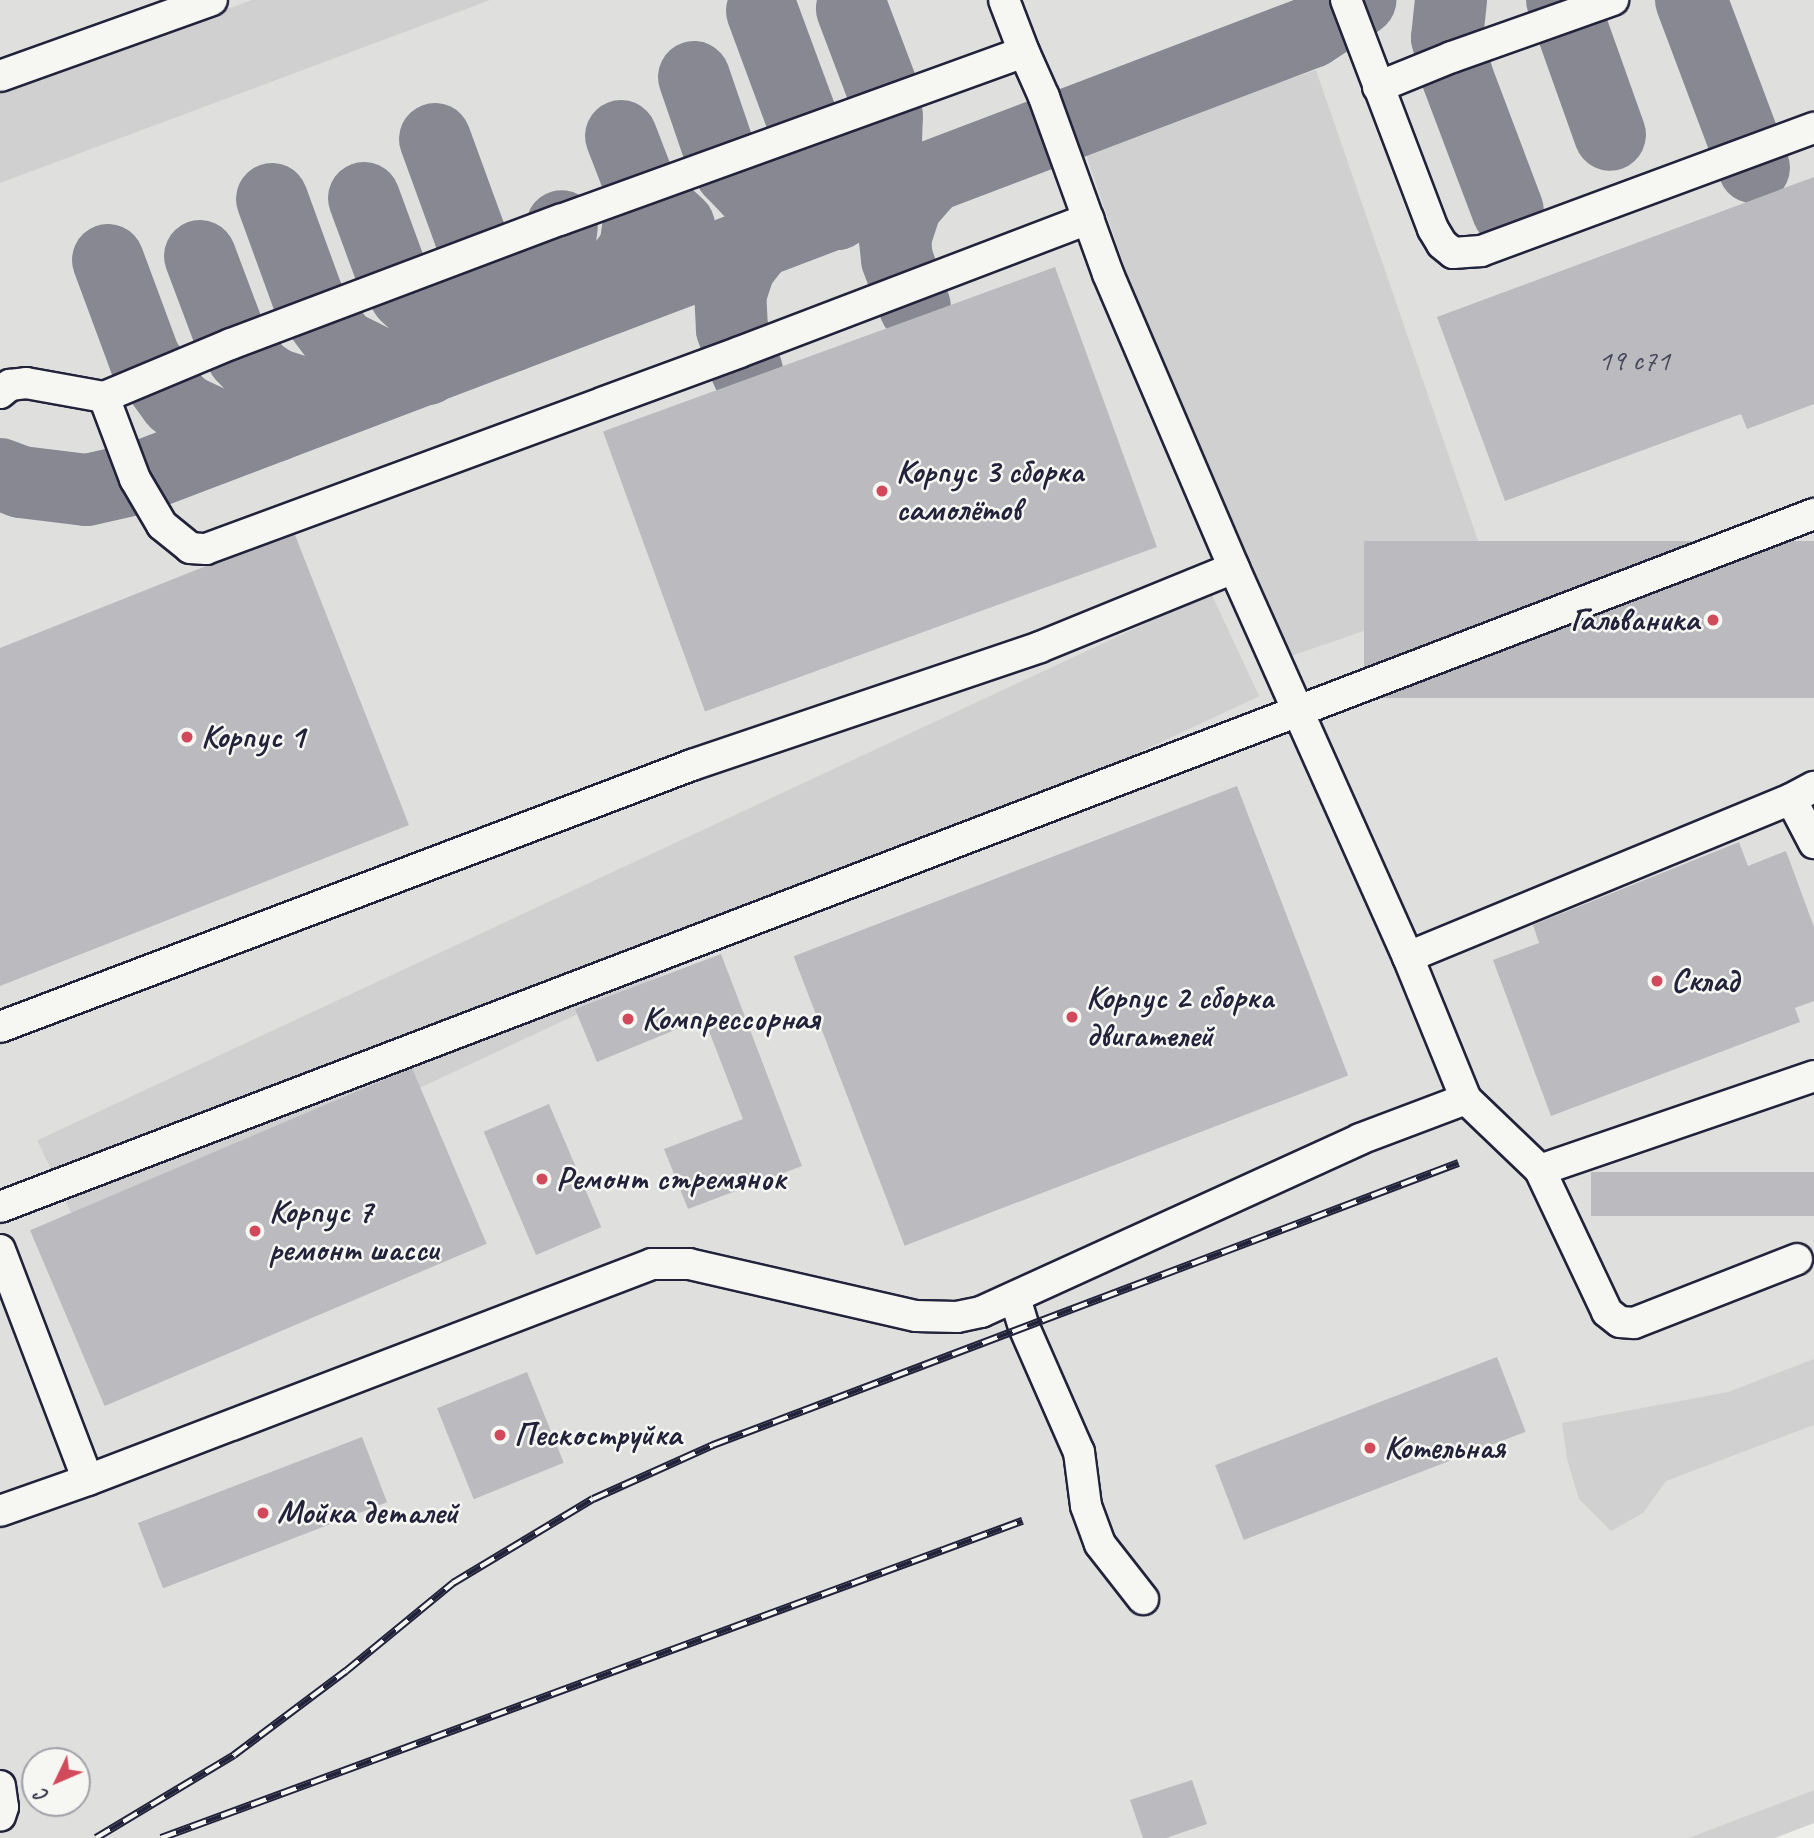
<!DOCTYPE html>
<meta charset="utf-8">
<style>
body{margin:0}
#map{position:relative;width:1814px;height:1838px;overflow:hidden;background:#eeeeeb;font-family:Caveat,sans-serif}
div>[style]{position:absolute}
.built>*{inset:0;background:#dfdfde}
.green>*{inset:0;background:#d0d0d1;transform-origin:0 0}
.taxiway>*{height:72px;margin:-36px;padding:0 36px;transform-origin:36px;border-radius:36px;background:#888893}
.building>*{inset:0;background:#bbbbbf;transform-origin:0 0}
.roads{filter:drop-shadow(2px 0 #22223b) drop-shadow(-2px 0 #22223b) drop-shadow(0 2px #22223b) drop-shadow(0 -2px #22223b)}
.minor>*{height:30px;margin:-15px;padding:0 15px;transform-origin:15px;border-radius:15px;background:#f6f6f2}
.rail>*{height:8px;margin-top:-4px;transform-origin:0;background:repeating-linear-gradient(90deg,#f6f6f2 0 16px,#22223b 0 32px);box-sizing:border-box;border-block:2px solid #22223b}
.dots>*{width:19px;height:19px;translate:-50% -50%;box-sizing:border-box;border:4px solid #f6f6f2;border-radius:50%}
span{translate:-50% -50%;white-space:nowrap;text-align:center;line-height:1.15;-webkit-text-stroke:5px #f6f6f2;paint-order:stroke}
.number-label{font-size:30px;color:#48485c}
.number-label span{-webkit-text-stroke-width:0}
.poi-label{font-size:33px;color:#22223b;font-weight:700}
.left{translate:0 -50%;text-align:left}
.right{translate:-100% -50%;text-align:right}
.north{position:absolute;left:21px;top:1747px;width:70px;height:70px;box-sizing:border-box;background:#f6f6f2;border:2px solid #a1a1a9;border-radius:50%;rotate:226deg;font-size:19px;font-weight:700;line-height:28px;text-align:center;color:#22223b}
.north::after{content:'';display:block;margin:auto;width:24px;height:32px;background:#d1495b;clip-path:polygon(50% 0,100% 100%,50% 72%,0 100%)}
</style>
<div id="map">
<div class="built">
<div style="clip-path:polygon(evenodd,0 0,1814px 0,1814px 1790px,1688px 1838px,0 1838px,0 0,35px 1761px,77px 1761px,77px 1803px,35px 1803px,35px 1761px)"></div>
</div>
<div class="green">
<div style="clip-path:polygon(252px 0,490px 0,0 183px,0 92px)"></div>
<div style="left:1316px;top:70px;width:546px;height:245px;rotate:71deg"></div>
<div style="left:1211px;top:593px;width:114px;height:1295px;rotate:65deg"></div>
<div style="clip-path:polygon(1814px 1359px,1814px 1425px,1666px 1481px,1643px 1513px,1611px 1531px,1579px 1499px,1567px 1459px,1562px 1423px,1728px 1392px)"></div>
<div style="clip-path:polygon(1814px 1790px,1814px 1823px,1775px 1838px,1688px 1838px)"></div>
</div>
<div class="taxiway">
<div style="left:1451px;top:0;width:38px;rotate:96deg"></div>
<div style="left:1447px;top:38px;width:39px;rotate:75deg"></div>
<div style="left:1457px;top:76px;width:144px;rotate:69.3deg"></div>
<div style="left:1562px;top:0;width:143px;rotate:70.4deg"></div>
<div style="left:1691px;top:0;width:179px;rotate:69.4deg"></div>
<div style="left:762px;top:11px;width:118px;rotate:69.7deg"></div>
<div style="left:803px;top:122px;width:25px;rotate:61deg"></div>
<div style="left:815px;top:144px;width:24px;rotate:45deg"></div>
<div style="left:694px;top:77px;width:80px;rotate:71.1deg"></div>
<div style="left:720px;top:153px;width:21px;rotate:59deg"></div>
<div style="left:731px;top:171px;width:28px;rotate:46deg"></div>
<div style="left:750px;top:191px;width:40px;rotate:26.6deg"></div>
<div style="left:786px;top:209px;width:51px;rotate:5.6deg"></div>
<div style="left:837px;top:214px;width:47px;rotate:-47.6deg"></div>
<div style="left:869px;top:179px;width:42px;rotate:-65.9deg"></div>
<div style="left:886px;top:141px;width:24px;rotate:-88deg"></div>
<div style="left:887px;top:117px;width:26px;rotate:-99deg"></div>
<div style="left:883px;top:91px;width:88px;rotate:-110.7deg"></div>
<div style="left:621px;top:136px;width:61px;rotate:68.9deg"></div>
<div style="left:643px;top:193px;width:49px;rotate:42.5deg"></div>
<div style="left:435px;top:139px;width:105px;rotate:70deg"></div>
<div style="left:471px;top:238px;width:25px;rotate:56deg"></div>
<div style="left:485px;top:259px;width:48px;rotate:41.6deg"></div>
<div style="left:521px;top:291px;width:24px;rotate:19deg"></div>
<div style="left:544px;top:299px;width:20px;rotate:11deg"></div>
<div style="left:564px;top:303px;width:31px"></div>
<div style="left:595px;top:303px;width:67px;rotate:-53.5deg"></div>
<div style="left:635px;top:249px;width:57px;rotate:-81.9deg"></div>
<div style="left:364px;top:198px;width:81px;rotate:69.8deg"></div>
<div style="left:392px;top:274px;width:25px;rotate:56deg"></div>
<div style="left:406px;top:295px;width:39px;rotate:42deg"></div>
<div style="left:435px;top:321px;width:20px;rotate:24deg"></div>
<div style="left:453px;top:329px;width:31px;rotate:13deg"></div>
<div style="left:483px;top:336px;width:28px"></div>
<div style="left:511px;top:336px;width:50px;rotate:-48.3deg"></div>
<div style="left:544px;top:299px;width:44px;rotate:-71.6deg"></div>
<div style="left:558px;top:257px;width:31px;rotate:-83deg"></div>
<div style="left:272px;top:199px;width:105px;rotate:70deg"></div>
<div style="left:308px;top:298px;width:17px;rotate:57deg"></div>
<div style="left:317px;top:312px;width:41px;rotate:52.9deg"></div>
<div style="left:342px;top:345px;width:42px;rotate:26.6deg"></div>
<div style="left:380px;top:364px;width:47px;rotate:6.1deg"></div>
<div style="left:427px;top:369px;width:51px;rotate:-48.2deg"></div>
<div style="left:461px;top:331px;width:37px;rotate:-68deg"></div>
<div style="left:475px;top:297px;width:21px;rotate:-82deg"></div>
<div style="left:478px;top:276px;width:39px;rotate:-100deg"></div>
<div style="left:200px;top:256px;width:82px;rotate:69.4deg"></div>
<div style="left:229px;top:333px;width:27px;rotate:59deg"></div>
<div style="left:243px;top:356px;width:25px;rotate:47deg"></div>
<div style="left:260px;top:374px;width:18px;rotate:34deg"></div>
<div style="left:275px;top:384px;width:46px;rotate:17.7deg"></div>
<div style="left:319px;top:398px;width:38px;rotate:-5deg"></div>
<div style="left:108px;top:260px;width:107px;rotate:69.7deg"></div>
<div style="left:145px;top:360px;width:51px;rotate:53.8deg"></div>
<div style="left:175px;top:401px;width:16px;rotate:40deg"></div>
<div style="left:187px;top:411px;width:33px;rotate:25deg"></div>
<div style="left:217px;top:425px;width:17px;rotate:10deg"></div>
<div style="left:234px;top:428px;width:41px;rotate:-2.8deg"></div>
<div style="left:915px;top:307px;width:51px;rotate:-110.6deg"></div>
<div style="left:897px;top:259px;width:20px;rotate:-96deg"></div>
<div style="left:895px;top:239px;width:36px;rotate:-72deg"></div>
<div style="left:906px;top:205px;width:33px;rotate:-49deg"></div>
<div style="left:747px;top:371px;width:45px;rotate:-109.7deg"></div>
<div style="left:732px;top:329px;width:33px;rotate:-93deg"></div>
<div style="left:730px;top:296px;width:32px;rotate:-72deg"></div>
<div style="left:740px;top:266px;width:91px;rotate:-52.1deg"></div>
<div style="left:796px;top:194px;width:48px;rotate:-78deg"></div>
<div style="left:806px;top:147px;width:25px;rotate:-97deg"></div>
<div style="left:0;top:474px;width:22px;rotate:21deg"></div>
<div style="left:21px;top:482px;width:66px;rotate:6.9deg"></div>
<div style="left:87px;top:490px;width:49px;rotate:-12.9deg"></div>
<div style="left:135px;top:479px;width:1258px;rotate:-20.81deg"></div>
<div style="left:1311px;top:32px;width:59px;rotate:-33.1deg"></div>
</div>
<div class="building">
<div style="clip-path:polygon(1814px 177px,1814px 404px,1747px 429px,1741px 414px,1505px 501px,1437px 317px)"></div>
<div style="left:1055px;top:267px;width:298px;height:481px;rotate:70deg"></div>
<div style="clip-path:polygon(295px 535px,409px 825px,0 986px,0 648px,206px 566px)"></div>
<div style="left:1814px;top:541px;width:157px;height:450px;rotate:90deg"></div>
<div style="left:1237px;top:786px;width:310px;height:475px;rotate:69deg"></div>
<div style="clip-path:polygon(1739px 842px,1748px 866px,1786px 851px,1814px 927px,1814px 1001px,1795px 1008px,1800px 1022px,1551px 1116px,1493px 960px,1539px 943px,1533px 925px)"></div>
<div style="clip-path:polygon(721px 954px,802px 1166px,688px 1209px,664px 1149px,743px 1119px,704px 1018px,597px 1062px,575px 1009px)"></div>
<div style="left:412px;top:1068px;width:191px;height:415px;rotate:67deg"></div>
<div style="left:549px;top:1104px;width:134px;height:71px;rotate:67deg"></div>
<div style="left:1814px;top:1172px;width:44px;height:223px;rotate:90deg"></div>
<div style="left:1497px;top:1357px;width:80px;height:302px;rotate:69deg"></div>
<div style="left:527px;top:1372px;width:98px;height:97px;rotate:68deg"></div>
<div style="left:362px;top:1437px;width:70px;height:240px;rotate:69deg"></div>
<div style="clip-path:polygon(1192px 1780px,1207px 1824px,1166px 1838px,1143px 1838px,1130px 1800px)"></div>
</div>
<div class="roads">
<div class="minor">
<div style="left:1004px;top:0;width:56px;rotate:69deg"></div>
<div style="left:1346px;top:0;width:245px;rotate:69.2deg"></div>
<div style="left:1433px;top:229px;width:17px;rotate:59deg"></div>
<div style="left:1442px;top:244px;width:14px;rotate:39deg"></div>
<div style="left:1453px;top:253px;width:28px;rotate:-4deg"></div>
<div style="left:1481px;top:251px;width:355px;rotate:-20.3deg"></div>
<div style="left:0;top:76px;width:225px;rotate:-19.7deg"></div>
<div style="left:1378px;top:87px;width:80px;rotate:-22.1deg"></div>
<div style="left:1452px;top:57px;width:171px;rotate:-19.5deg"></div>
<div style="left:0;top:393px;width:13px;rotate:-39deg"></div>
<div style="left:10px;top:385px;width:16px;rotate:-7deg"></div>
<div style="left:26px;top:383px;width:79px;rotate:10.2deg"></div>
<div style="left:104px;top:397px;width:138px;rotate:-22.7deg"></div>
<div style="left:231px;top:344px;width:352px;rotate:-20.7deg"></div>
<div style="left:560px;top:220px;width:493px;rotate:-19.9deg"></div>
<div style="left:1024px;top:52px;width:49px;rotate:66deg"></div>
<div style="left:1044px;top:97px;width:188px;rotate:70.1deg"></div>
<div style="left:1108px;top:274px;width:320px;rotate:66.8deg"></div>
<div style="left:1234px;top:568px;width:426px;rotate:65.9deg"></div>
<div style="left:1408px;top:957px;width:153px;rotate:67.8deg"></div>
<div style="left:1466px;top:1099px;width:103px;rotate:43.8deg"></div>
<div style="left:1540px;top:1170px;width:290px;rotate:-18.9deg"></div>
<div style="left:104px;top:397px;width:88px;rotate:69.3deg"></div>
<div style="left:135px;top:479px;width:53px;rotate:59.6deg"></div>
<div style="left:162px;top:525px;width:36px;rotate:39deg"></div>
<div style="left:190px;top:548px;width:16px;rotate:4deg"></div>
<div style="left:206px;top:549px;width:569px;rotate:-20.25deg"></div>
<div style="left:740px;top:352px;width:373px;rotate:-20.9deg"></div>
<div style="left:1791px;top:799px;width:50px;rotate:62.4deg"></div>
<div style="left:1408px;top:957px;width:414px;rotate:-22.4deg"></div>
<div style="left:1791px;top:799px;width:26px;rotate:-28deg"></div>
<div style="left:0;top:1027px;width:740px;rotate:-20.74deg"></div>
<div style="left:692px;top:765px;width:367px;rotate:-18.7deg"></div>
<div style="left:1040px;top:647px;width:209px;rotate:-22.2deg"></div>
<div style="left:1540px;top:1170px;width:157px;rotate:64.7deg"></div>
<div style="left:1607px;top:1312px;width:16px;rotate:38deg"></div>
<div style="left:1620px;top:1322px;width:14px;rotate:4deg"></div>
<div style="left:1634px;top:1323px;width:175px;rotate:-21.4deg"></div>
<div style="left:0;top:1207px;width:1942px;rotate:-20.91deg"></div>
<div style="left:0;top:1250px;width:246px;rotate:69.1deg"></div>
<div style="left:88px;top:1480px;width:604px;rotate:-20.96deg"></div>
<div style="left:652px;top:1264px;width:37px"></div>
<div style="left:689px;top:1264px;width:233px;rotate:12.9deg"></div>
<div style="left:916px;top:1316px;width:41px;rotate:1.4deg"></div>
<div style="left:957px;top:1317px;width:25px;rotate:-12deg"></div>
<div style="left:981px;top:1312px;width:417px;rotate:-24.5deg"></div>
<div style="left:1360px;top:1139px;width:113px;rotate:-20.7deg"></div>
<div style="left:1015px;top:1298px;width:30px;rotate:73deg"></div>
<div style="left:1024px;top:1327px;width:137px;rotate:66.3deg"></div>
<div style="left:1079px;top:1452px;width:54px;rotate:82.6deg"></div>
<div style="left:1086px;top:1506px;width:40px;rotate:69.8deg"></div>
<div style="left:1100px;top:1544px;width:70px;rotate:52deg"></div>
<div style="left:0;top:1511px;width:93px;rotate:-19.4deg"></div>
<div style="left:0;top:1786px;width:21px;rotate:82deg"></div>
<div style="left:3px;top:1807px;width:9px;rotate:108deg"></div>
</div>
</div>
<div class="rail">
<div style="left:96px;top:1838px;width:161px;rotate:-31deg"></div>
<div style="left:234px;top:1755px;width:140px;rotate:-36.9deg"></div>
<div style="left:346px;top:1671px;width:139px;rotate:-39.4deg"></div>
<div style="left:453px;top:1583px;width:163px;rotate:-31deg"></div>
<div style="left:593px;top:1499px;width:132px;rotate:-24.2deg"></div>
<div style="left:713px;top:1445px;width:797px;rotate:-20.73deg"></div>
<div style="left:161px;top:1838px;width:918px;rotate:-20.21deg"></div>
</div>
<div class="dots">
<div style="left:882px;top:491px;background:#d1495b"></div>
<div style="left:1713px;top:620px;background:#d1495b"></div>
<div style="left:187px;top:737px;background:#d1495b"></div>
<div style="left:1657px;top:981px;background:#d1495b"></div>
<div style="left:1072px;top:1017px;background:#d1495b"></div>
<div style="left:628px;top:1019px;background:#d1495b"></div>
<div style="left:542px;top:1179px;background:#d1495b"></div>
<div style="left:255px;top:1231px;background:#d1495b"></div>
<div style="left:500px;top:1435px;background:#d1495b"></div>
<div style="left:1370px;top:1448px;background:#d1495b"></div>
<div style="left:263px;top:1513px;background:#d1495b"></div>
</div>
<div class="number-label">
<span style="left:1634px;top:360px">19 с71</span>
</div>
<div class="poi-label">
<span class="left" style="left:896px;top:491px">Корпус 3 сборка<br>самолётов</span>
<span class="right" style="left:1699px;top:620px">Гальваника</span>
<span class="left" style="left:201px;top:737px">Корпус 1</span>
<span class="left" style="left:1671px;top:981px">Склад</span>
<span class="left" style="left:1086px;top:1017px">Корпус 2 сборка<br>двигателей</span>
<span class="left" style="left:642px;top:1019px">Компрессорная</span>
<span class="left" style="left:556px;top:1179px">Ремонт стремянок</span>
<span class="left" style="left:269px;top:1231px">Корпус 7<br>ремонт шасси</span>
<span class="left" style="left:514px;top:1435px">Пескоструйка</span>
<span class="left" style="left:1384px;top:1448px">Котельная</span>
<span class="left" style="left:277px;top:1513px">Мойка деталей</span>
</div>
<div class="north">С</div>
</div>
